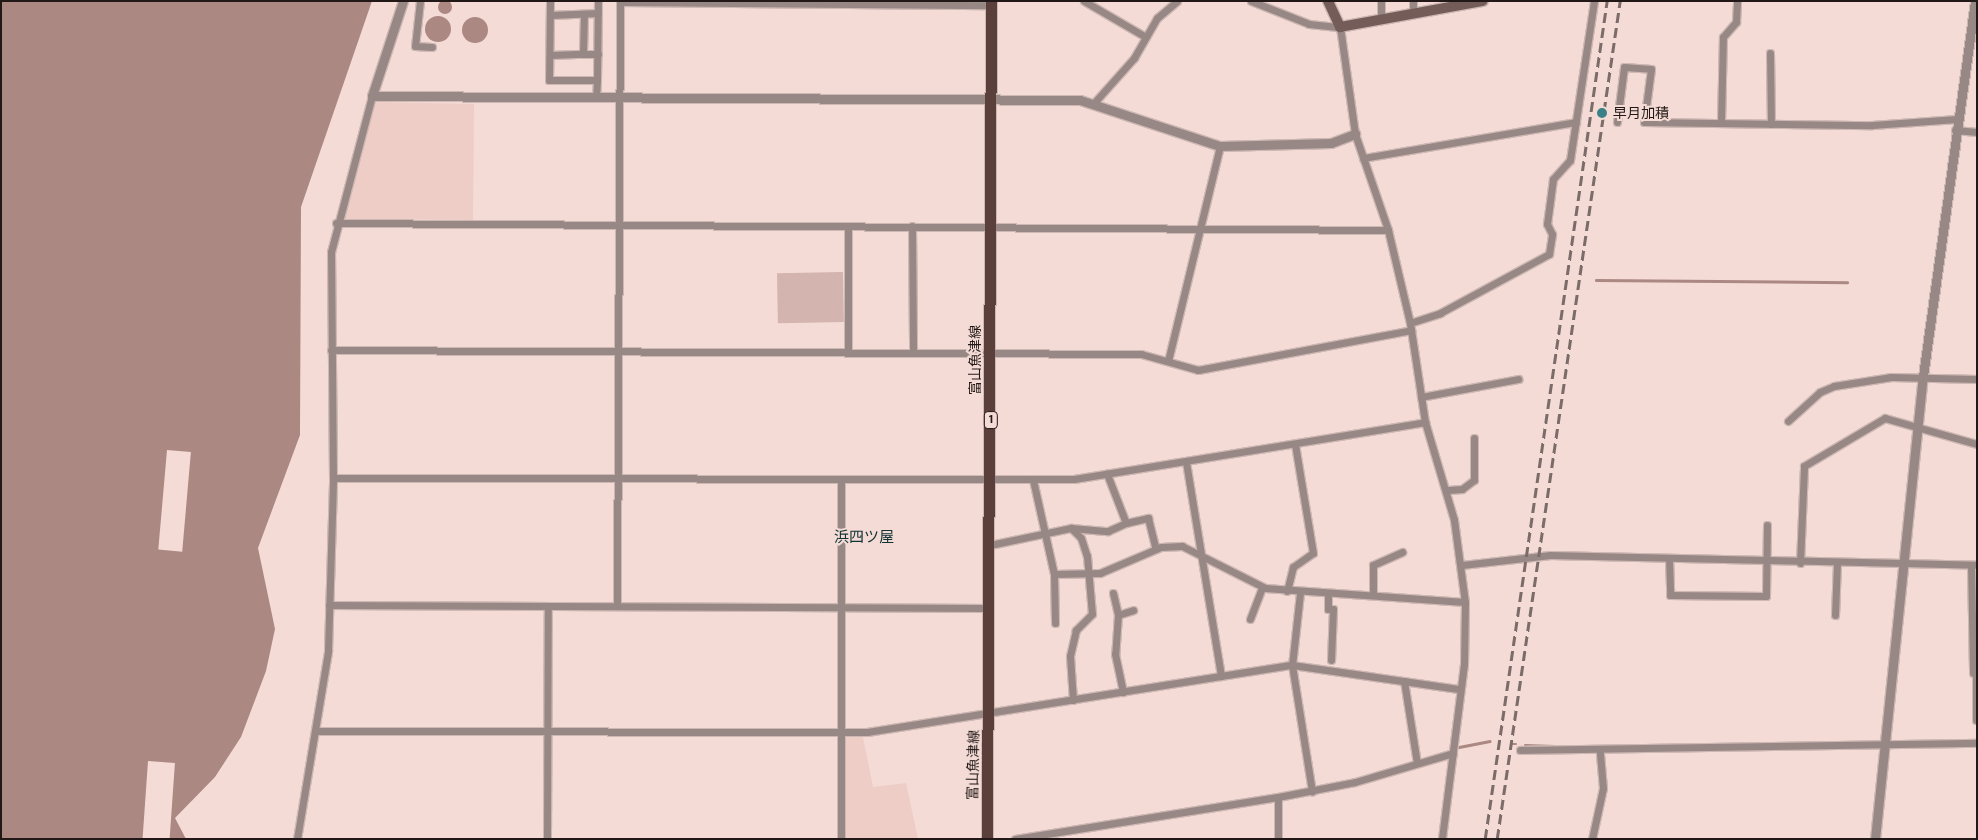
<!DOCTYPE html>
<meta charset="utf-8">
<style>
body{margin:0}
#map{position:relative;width:1978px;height:840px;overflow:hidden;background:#f4dbd6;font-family:"DM Sans","Noto Sans JP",sans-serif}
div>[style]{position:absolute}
.built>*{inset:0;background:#eecdc7}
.green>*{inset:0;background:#d3b4af;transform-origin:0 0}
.water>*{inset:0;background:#ac8882}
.round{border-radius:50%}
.pier>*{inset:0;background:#f4dbd6;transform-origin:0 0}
.stream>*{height:2.5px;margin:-1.25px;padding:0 1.25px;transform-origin:1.25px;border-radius:1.25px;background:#ac8882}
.roads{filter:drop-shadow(1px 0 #ceb8b4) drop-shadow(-1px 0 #ceb8b4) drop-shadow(0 1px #ceb8b4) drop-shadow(0 -1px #ceb8b4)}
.minor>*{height:7px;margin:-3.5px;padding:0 3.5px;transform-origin:3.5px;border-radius:3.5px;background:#988885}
.tertiary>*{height:9px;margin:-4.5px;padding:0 4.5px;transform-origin:4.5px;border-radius:4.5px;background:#988885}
.secondary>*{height:10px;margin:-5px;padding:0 5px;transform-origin:5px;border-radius:5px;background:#745d59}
.primary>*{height:11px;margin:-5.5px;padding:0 5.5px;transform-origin:5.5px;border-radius:5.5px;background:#5a3f3b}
.rail>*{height:2.5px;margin-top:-1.25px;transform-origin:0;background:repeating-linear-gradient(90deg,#7b6b69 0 10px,transparent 0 15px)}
.dots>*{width:14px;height:14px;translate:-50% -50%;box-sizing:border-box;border:2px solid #f4dbd6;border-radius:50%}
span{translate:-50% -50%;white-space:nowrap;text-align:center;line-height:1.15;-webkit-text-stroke:4px #f4dbd6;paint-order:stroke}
.shield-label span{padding:1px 4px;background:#f4dbd6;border:1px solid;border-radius:4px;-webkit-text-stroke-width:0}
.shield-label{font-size:12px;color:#211817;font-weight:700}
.poi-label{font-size:14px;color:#211817}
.left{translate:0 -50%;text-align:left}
.street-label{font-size:14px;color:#211817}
.neighbourhood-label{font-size:15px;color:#0f3234}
.frame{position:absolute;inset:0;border:2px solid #211817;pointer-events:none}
</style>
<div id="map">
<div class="built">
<div style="clip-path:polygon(375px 102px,474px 104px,473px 220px,340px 219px)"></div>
<div style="clip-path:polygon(844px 735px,863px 737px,873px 787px,906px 783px,918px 839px,845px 839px)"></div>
</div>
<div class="green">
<div style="left:843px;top:272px;width:50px;height:66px;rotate:89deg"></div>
</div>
<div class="water">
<div class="round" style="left:438px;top:0;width:14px;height:14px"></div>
<div style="clip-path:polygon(1px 1px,372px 1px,301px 207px,300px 435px,258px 548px,275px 629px,266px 671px,241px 737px,215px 777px,175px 818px,186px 839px,1px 839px)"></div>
<div class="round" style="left:425px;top:16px;width:26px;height:26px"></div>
<div class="round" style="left:462px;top:17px;width:26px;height:26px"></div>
</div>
<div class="pier">
<div style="left:167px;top:450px;width:24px;height:100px;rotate:5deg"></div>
<div style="left:148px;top:761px;width:27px;height:78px;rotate:4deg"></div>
</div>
<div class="stream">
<div style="left:1596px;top:280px;width:251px;rotate:0.5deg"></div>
<div style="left:1512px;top:744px;width:4px"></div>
<div style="left:1525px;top:745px;width:29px;rotate:2deg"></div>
<div style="left:1459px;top:747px;width:31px;rotate:-11deg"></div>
</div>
<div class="roads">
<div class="minor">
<div style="left:420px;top:1px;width:45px;rotate:96.3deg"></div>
<div style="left:415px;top:46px;width:17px;rotate:3deg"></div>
<div style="left:550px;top:1px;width:79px;rotate:90.7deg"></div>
<div style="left:549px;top:80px;width:48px"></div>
<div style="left:597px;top:80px;width:18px;rotate:93deg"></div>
<div style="left:1084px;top:1px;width:69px;rotate:30.3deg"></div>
<div style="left:1251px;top:1px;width:62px;rotate:21.6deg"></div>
<div style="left:1309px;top:24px;width:31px;rotate:6deg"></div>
<div style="left:1340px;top:27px;width:108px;rotate:82deg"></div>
<div style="left:1355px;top:134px;width:102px;rotate:71deg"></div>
<div style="left:1388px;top:230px;width:96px;rotate:76.7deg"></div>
<div style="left:1410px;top:323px;width:100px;rotate:81.4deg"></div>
<div style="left:1425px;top:422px;width:102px;rotate:73.5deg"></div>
<div style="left:1454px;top:520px;width:83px;rotate:82.4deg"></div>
<div style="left:1465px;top:602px;width:62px;rotate:90.9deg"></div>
<div style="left:1464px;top:664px;width:176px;rotate:97.2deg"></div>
<div style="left:620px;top:2px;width:371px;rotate:0.5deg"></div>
<div style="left:1413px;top:12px;width:11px;rotate:-90deg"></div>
<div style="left:550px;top:15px;width:48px;rotate:-2.4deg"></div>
<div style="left:1381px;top:19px;width:18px;rotate:-90deg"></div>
<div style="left:1770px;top:53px;width:71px;rotate:89.2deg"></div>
<div style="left:583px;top:54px;width:15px"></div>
<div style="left:550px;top:55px;width:33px;rotate:-2deg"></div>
<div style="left:583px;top:54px;width:40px;rotate:-88.6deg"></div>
<div style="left:597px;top:80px;width:79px;rotate:-89.3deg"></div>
<div style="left:1093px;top:104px;width:62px;rotate:-48.3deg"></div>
<div style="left:1134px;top:58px;width:46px;rotate:-60.1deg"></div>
<div style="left:1157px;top:18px;width:26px;rotate:-40deg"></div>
<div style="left:1617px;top:122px;width:55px;rotate:-82.7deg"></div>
<div style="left:1624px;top:67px;width:27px;rotate:4deg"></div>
<div style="left:1651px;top:69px;width:53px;rotate:97.5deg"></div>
<div style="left:1644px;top:122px;width:228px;rotate:0.8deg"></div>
<div style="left:1872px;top:125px;width:85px;rotate:-4deg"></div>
<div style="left:1721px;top:123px;width:86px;rotate:-88.7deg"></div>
<div style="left:1723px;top:37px;width:20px;rotate:-49deg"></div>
<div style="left:1736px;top:22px;width:21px;rotate:-87deg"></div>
<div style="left:1955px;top:130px;width:22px;rotate:5deg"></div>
<div style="left:1363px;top:158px;width:216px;rotate:-9.6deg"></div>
<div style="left:336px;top:223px;width:1052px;rotate:0.38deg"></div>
<div style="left:912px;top:226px;width:125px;rotate:89.5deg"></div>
<div style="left:1410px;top:323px;width:32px;rotate:-18deg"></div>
<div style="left:1440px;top:313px;width:124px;rotate:-28.4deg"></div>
<div style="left:1549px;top:254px;width:20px;rotate:-81deg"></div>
<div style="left:1552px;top:234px;width:11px;rotate:-117deg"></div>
<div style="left:1547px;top:224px;width:45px;rotate:-82.4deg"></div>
<div style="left:1553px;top:179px;width:25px;rotate:-48deg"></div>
<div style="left:1570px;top:160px;width:161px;rotate:-81.4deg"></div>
<div style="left:331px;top:350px;width:810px;rotate:0.28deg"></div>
<div style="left:1141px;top:354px;width:59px;rotate:15.7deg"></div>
<div style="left:1198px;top:370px;width:217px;rotate:-10.6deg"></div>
<div style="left:848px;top:351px;width:125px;rotate:-90deg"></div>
<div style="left:1168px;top:361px;width:221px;rotate:-76.4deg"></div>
<div style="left:1421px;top:397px;width:99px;rotate:-10.5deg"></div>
<div style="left:1788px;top:421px;width:43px;rotate:-42.2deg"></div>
<div style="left:1820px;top:392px;width:15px;rotate:-23deg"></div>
<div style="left:1834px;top:386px;width:58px;rotate:-9deg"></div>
<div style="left:1891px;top:377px;width:86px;rotate:1.3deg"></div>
<div style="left:1186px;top:462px;width:217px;rotate:80.7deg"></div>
<div style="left:333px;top:478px;width:741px;rotate:0.08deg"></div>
<div style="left:1074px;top:479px;width:356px;rotate:-9.2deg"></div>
<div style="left:1033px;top:480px;width:96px;rotate:77.4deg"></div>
<div style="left:1054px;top:574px;width:46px;rotate:-1.2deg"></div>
<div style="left:1100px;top:573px;width:66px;rotate:-23.1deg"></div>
<div style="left:1161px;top:547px;width:21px;rotate:-3deg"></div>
<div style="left:1182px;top:546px;width:93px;rotate:26.8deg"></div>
<div style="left:1265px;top:588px;width:200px;rotate:4deg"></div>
<div style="left:1448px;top:490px;width:14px;rotate:-4deg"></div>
<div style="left:1462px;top:489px;width:15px;rotate:-37deg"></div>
<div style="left:1474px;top:480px;width:42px;rotate:-90deg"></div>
<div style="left:1126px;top:523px;width:23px;rotate:-13deg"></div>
<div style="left:1148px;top:518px;width:32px;rotate:76deg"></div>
<div style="left:1071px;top:528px;width:37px;rotate:5deg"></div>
<div style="left:1108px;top:531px;width:20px;rotate:-24deg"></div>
<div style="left:1126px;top:523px;width:53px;rotate:-111.2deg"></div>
<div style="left:990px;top:545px;width:83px;rotate:-11.9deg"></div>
<div style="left:1071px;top:528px;width:14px;rotate:45deg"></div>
<div style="left:1081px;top:538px;width:19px;rotate:72deg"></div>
<div style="left:1087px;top:556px;width:58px;rotate:85.1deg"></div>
<div style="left:1092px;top:614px;width:23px;rotate:135deg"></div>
<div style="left:1076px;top:630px;width:27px;rotate:103deg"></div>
<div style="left:1070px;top:656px;width:44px;rotate:86.1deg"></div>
<div style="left:1669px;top:558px;width:37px;rotate:88deg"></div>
<div style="left:1670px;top:595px;width:96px;rotate:0.6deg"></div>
<div style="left:1766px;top:596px;width:71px;rotate:-89.2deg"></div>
<div style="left:1800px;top:563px;width:97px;rotate:-87.6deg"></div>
<div style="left:1804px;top:466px;width:94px;rotate:-30.7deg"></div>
<div style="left:1885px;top:418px;width:96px;rotate:15.8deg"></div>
<div style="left:1462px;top:565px;width:89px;rotate:-6.5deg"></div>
<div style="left:1550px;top:555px;width:427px;rotate:1.3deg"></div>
<div style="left:1971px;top:565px;width:108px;rotate:88.9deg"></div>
<div style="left:1054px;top:574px;width:49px;rotate:88.8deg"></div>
<div style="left:1287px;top:591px;width:25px;rotate:-76deg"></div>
<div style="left:1293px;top:567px;width:24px;rotate:-35deg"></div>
<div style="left:1313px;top:553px;width:110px;rotate:-99.4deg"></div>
<div style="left:1113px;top:593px;width:23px;rotate:77deg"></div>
<div style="left:1118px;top:615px;width:39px;rotate:94deg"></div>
<div style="left:1115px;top:654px;width:39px;rotate:78deg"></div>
<div style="left:1300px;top:593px;width:72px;rotate:96.3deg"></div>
<div style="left:1292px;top:665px;width:128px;rotate:81deg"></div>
<div style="left:1328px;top:593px;width:16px;rotate:90deg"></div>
<div style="left:1328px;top:609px;width:5px"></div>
<div style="left:1333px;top:609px;width:51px;rotate:92.2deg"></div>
<div style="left:1373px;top:595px;width:30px;rotate:-90deg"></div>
<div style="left:1373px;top:565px;width:32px;rotate:-24deg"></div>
<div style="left:329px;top:605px;width:659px;rotate:0.26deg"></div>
<div style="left:617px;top:606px;width:605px;rotate:-89.72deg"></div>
<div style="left:1118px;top:615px;width:16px;rotate:-18deg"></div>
<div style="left:1835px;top:615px;width:52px;rotate:-87.8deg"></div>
<div style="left:1250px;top:619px;width:34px;rotate:-69deg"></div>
<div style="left:1404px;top:681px;width:83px;rotate:81deg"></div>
<div style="left:1976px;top:720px;width:47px;rotate:-90deg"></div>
<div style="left:315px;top:731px;width:552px;rotate:0.1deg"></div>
<div style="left:867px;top:732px;width:430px;rotate:-9deg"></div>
<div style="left:1292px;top:665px;width:168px;rotate:8.2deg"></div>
<div style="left:1520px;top:750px;width:457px;rotate:-0.9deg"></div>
<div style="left:1278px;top:797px;width:42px;rotate:90deg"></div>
<div style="left:297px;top:839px;width:191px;rotate:-80.6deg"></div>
<div style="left:328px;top:651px;width:173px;rotate:-88.3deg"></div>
<div style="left:333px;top:478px;width:226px;rotate:-90.5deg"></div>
<div style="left:331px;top:252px;width:161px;rotate:-75.3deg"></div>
<div style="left:547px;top:839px;width:232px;rotate:-89.8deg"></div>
<div style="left:841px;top:839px;width:358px;rotate:-90deg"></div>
<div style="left:1015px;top:839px;width:266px;rotate:-9.1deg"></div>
<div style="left:1278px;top:797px;width:78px;rotate:-11deg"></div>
<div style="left:1355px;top:782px;width:102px;rotate:-16.5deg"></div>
<div style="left:1592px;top:839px;width:52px;rotate:-77.8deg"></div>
<div style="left:1603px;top:788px;width:36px;rotate:-95deg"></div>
</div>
<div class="tertiary">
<div style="left:403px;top:1px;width:100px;rotate:108.1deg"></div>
<div style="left:372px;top:96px;width:708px;rotate:0.32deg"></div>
<div style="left:1080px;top:100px;width:147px;rotate:18.2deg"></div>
<div style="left:1220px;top:146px;width:111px;rotate:-1.5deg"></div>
<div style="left:1331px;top:143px;width:26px;rotate:-21deg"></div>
<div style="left:1875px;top:839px;width:465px;rotate:-84.1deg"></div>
<div style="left:1923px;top:376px;width:379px;rotate:-82.1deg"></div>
</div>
<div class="secondary">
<div style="left:1328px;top:1px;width:29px;rotate:65deg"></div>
<div style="left:1340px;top:27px;width:145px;rotate:-10.3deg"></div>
</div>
<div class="primary">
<div style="left:987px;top:839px;width:838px;rotate:-89.73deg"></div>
</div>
</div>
<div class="rail">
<div style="left:1485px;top:839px;width:847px;rotate:-81.72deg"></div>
<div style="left:1497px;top:839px;width:847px;rotate:-81.65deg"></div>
</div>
<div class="dots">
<div style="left:1602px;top:113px;background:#398186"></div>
</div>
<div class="shield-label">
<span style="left:991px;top:420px">1</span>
</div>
<div class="poi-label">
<span class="left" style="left:1613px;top:113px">早月加積</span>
</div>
<div class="street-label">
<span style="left:975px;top:360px;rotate:-90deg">富山魚津線</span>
<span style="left:973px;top:765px;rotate:-89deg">富山魚津線</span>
</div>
<div class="neighbourhood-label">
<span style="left:864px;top:538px">浜四ツ屋</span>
</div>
<div class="frame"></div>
</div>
